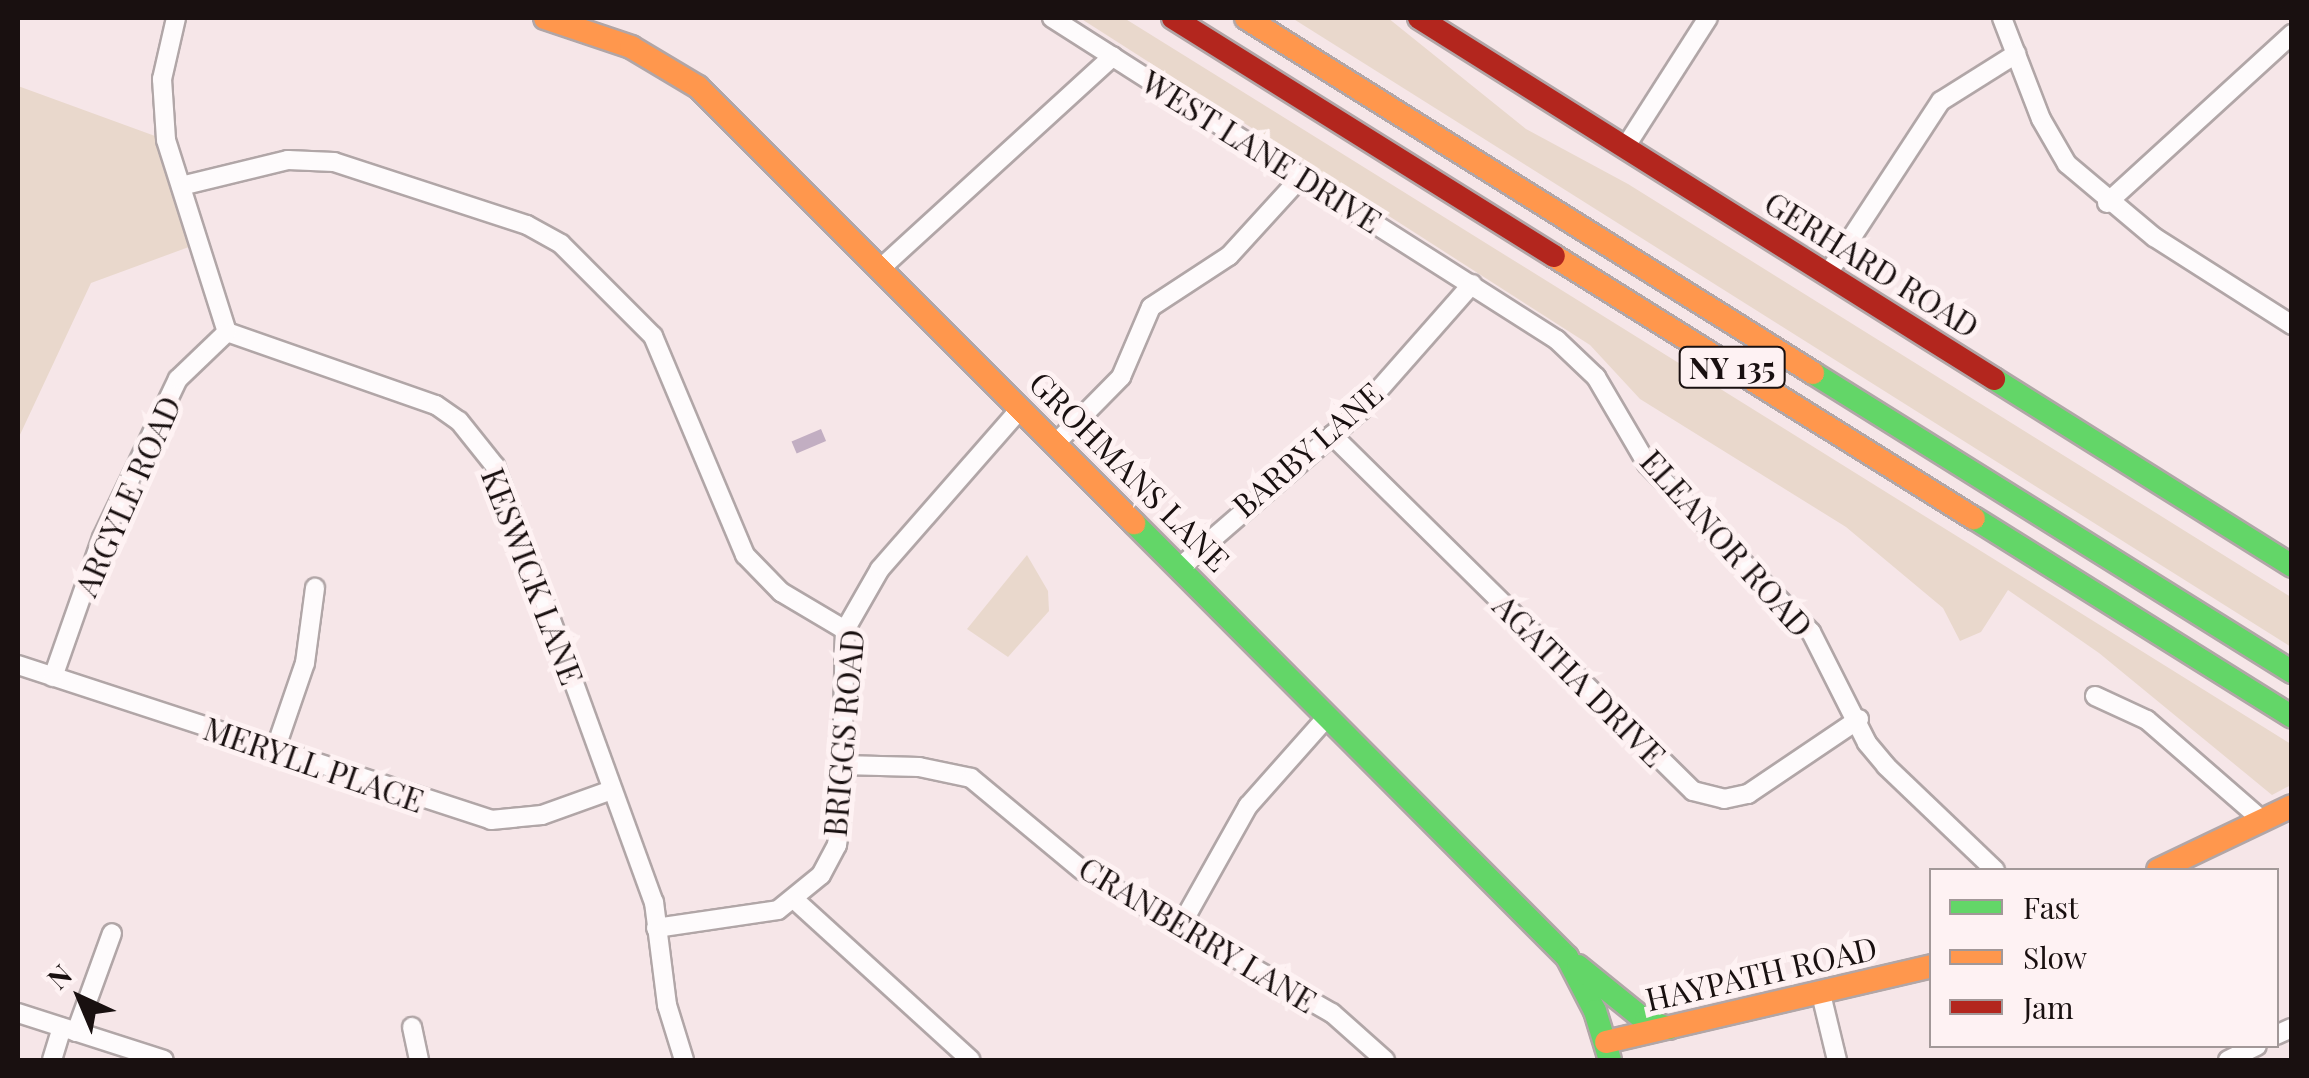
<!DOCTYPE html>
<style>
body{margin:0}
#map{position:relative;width:2309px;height:1078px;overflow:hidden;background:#f6e6e8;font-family:"Playfair Display",serif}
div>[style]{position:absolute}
.green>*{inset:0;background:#e9d8cc}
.water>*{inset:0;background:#c2aec2;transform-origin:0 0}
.roads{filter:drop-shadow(2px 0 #b1a6a7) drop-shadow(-2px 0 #b1a6a7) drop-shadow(0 2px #b1a6a7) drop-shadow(0 -2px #b1a6a7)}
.street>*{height:18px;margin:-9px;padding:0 9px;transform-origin:9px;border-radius:9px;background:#fefbfc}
.fast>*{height:22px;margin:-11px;padding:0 11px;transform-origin:11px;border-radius:11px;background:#63d668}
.slow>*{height:22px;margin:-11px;padding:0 11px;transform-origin:11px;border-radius:11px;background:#ff974d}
.jam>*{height:22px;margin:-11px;padding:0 11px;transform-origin:11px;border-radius:11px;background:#b3261e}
span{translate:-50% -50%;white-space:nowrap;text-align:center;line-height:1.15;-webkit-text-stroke:10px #fef2f3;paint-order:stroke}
.shield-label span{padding:2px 8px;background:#fef2f3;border:2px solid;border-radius:8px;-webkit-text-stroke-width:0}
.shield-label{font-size:30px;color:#191010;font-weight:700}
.street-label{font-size:32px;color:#191010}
.frame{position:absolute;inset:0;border:20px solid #191010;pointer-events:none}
.legend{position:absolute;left:1929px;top:868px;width:350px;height:180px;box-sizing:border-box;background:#fef2f3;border:2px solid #a29898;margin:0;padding:12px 18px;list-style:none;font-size:30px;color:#191010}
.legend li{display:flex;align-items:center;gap:20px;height:50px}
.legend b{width:50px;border:2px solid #a29898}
.north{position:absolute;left:30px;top:948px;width:100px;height:100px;-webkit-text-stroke:8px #fef2f3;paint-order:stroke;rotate:316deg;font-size:28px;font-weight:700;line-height:40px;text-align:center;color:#191010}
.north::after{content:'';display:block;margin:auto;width:35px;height:45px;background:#191010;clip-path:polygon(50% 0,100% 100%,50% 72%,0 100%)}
</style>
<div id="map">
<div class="green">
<div style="clip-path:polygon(1080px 18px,1124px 18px,2291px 744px,2291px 785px,2272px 795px,2099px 653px,2008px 590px,1981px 632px,1960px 641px,1943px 608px,1846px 527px,1640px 399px,1590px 345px)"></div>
<div style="clip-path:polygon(1292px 18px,1388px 18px,1526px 129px,1628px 184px,2291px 597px,2291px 647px)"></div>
<div style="clip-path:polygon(18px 86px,166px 140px,197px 244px,91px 283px,18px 439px)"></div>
<div style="clip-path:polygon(1027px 555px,1048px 591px,1049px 611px,1008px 657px,967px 629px)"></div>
</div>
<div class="water">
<div style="left:821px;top:429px;width:13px;height:32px;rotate:67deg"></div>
</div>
<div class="roads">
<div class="street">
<div style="left:176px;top:18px;width:63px;rotate:102.9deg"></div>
<div style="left:162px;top:79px;width:61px;rotate:86.2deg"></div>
<div style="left:166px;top:140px;width:201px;rotate:72.4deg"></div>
<div style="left:227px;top:332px;width:221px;rotate:19.3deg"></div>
<div style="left:436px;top:405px;width:28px;rotate:35deg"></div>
<div style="left:459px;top:421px;width:58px;rotate:51.3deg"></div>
<div style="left:495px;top:466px;width:464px;rotate:70deg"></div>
<div style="left:654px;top:902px;width:104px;rotate:82.8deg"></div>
<div style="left:667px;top:1005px;width:58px;rotate:72.8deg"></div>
<div style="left:1052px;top:18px;width:599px;rotate:32.52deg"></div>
<div style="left:1557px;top:340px;width:54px;rotate:43.5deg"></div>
<div style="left:1596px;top:377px;width:101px;rotate:59.6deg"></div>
<div style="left:1647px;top:464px;width:235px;rotate:45.7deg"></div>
<div style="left:1811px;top:632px;width:124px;rotate:63.2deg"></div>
<div style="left:1867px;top:743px;width:30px;rotate:50deg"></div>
<div style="left:1886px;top:766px;width:151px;rotate:43.7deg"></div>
<div style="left:2002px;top:18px;width:108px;rotate:68.9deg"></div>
<div style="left:2041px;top:119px;width:52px;rotate:60deg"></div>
<div style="left:2067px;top:164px;width:114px;rotate:40deg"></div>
<div style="left:2154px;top:237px;width:164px;rotate:32.5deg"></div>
<div style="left:1626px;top:146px;width:152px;rotate:-57.4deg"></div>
<div style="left:181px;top:186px;width:110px;rotate:-13.7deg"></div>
<div style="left:288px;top:160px;width:46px;rotate:2.5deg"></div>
<div style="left:334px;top:162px;width:203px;rotate:18.1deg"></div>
<div style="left:527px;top:225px;width:39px;rotate:29deg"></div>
<div style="left:561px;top:244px;width:130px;rotate:45deg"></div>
<div style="left:653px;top:336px;width:238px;rotate:67.2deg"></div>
<div style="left:745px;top:555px;width:52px;rotate:45.8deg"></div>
<div style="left:781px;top:592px;width:74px;rotate:30.7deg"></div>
<div style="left:2107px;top:203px;width:251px;rotate:-42.4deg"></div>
<div style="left:881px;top:268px;width:314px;rotate:-42.4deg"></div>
<div style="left:1827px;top:275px;width:208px;rotate:-56.8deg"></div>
<div style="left:1941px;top:101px;width:89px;rotate:-32.1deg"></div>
<div style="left:1332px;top:435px;width:507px;rotate:44.6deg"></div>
<div style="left:1693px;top:791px;width:32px;rotate:14deg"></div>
<div style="left:1724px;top:799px;width:25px;rotate:-12deg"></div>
<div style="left:1748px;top:794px;width:134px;rotate:-34deg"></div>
<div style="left:1056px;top:443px;width:93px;rotate:-45.4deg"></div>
<div style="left:1121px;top:377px;width:76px;rotate:-66.8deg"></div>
<div style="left:1151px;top:307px;width:93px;rotate:-33.2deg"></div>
<div style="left:1229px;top:256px;width:108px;rotate:-47.6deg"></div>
<div style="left:1180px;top:567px;width:240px;rotate:-40.9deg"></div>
<div style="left:1361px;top:410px;width:168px;rotate:-48.6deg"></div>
<div style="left:18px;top:665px;width:498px;rotate:18.1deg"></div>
<div style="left:491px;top:820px;width:51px;rotate:-5.6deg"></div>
<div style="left:542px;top:815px;width:74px;rotate:-19.7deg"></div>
<div style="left:53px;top:677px;width:147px;rotate:-70.6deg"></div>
<div style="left:102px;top:538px;width:176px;rotate:-64.5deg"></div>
<div style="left:178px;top:379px;width:68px;rotate:-43.8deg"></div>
<div style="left:2095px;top:696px;width:57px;rotate:24.8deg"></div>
<div style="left:2147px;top:720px;width:152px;rotate:41deg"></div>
<div style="left:275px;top:750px;width:92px;rotate:-71deg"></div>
<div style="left:305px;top:663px;width:76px;rotate:-82.4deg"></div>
<div style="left:842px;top:765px;width:77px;rotate:1.5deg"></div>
<div style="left:919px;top:767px;width:53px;rotate:11.9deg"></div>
<div style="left:971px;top:778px;width:144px;rotate:39.7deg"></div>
<div style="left:1082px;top:870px;width:288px;rotate:29.8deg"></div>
<div style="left:1332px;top:1013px;width:71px;rotate:41.6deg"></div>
<div style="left:796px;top:901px;width:236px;rotate:42.3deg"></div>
<div style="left:1180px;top:927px;width:139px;rotate:-60.7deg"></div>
<div style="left:1248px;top:806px;width:120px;rotate:-48.4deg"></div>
<div style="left:656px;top:928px;width:123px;rotate:-8.4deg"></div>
<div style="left:778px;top:910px;width:55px;rotate:-39.1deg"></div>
<div style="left:821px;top:875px;width:34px;rotate:-62deg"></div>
<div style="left:837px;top:845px;width:28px;rotate:-82deg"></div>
<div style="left:841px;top:817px;width:187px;rotate:-88.8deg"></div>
<div style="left:845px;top:630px;width:70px;rotate:-60.2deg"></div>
<div style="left:880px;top:569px;width:213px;rotate:-48.8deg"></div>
<div style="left:1821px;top:994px;width:68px;rotate:76.4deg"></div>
<div style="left:18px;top:1013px;width:153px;rotate:17.8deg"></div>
<div style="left:412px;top:1027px;width:34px;rotate:78deg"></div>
<div style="left:76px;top:1032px;width:105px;rotate:-70deg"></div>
<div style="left:2276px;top:1035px;width:17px;rotate:-24deg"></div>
<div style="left:52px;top:1060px;width:34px;rotate:-73deg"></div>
<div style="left:2228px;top:1060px;width:32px;rotate:-26deg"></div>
</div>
<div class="fast">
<div style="left:1813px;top:373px;width:565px;rotate:31.97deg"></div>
<div style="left:1994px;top:379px;width:352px;rotate:32.1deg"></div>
<div style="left:1974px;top:518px;width:375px;rotate:32deg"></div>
<div style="left:1134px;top:523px;width:613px;rotate:45.07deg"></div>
<div style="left:1567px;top:957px;width:61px;rotate:62.6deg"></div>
<div style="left:1595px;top:1011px;width:51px;rotate:73deg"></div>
<div style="left:1578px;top:966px;width:87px;rotate:39deg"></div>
<div style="left:1646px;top:1021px;width:24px;rotate:17deg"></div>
</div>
<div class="slow">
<div style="left:545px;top:18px;width:91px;rotate:18.6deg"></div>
<div style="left:631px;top:47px;width:78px;rotate:30.8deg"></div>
<div style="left:698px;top:87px;width:617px;rotate:45deg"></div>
<div style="left:1246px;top:18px;width:669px;rotate:32.05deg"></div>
<div style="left:1554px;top:256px;width:495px;rotate:32deg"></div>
<div style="left:2158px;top:870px;width:148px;rotate:-25.5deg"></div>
<div style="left:1606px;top:1042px;width:335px;rotate:-13.1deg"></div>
</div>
<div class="jam">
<div style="left:1173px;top:18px;width:449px;rotate:32deg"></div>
<div style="left:1419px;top:18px;width:679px;rotate:32.12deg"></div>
</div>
</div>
<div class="shield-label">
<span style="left:1732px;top:367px">NY 135</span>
</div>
<div class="street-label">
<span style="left:1262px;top:151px;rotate:32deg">WEST LANE DRIVE</span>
<span style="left:1872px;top:264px;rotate:32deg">GERHARD ROAD</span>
<span style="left:1307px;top:449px;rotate:-41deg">BARBY LANE</span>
<span style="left:1130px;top:471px;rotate:45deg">GROHMANS LANE</span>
<span style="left:127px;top:496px;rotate:-66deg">ARGYLE ROAD</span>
<span style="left:1727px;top:543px;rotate:48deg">ELEANOR ROAD</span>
<span style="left:533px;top:576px;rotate:69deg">KESWICK LANE</span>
<span style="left:1580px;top:680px;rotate:45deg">AGATHA DRIVE</span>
<span style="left:843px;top:733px;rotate:-85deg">BRIGGS ROAD</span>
<span style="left:314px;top:764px;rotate:19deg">MERYLL PLACE</span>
<span style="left:1198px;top:934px;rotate:31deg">CRANBERRY LANE</span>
<span style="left:1761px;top:973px;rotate:-13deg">HAYPATH ROAD</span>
</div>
<div class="frame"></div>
<ul class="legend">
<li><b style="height:12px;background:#63d668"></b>Fast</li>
<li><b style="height:12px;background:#ff974d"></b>Slow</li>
<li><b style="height:12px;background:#b3261e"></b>Jam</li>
</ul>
<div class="north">N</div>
</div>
